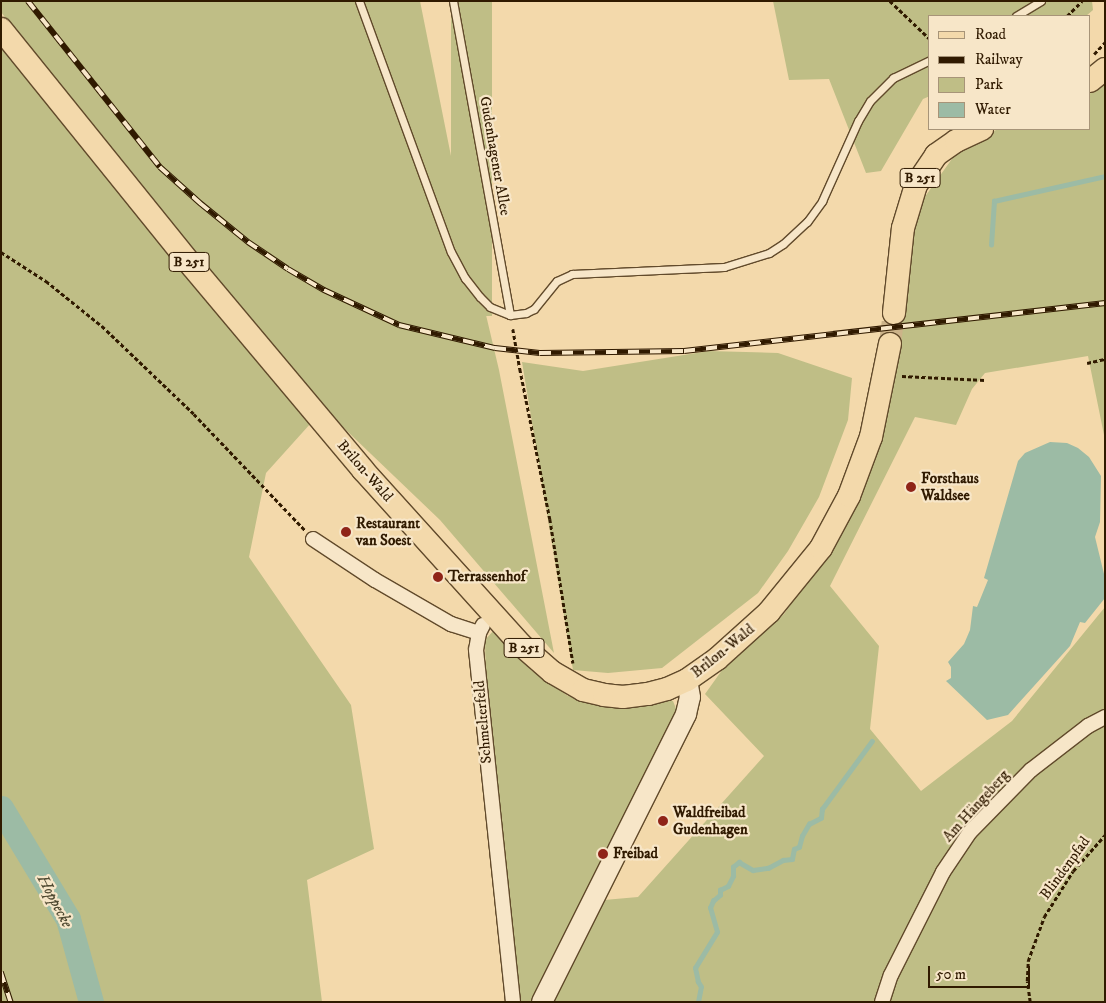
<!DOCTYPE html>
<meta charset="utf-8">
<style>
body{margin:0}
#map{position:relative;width:1106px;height:1003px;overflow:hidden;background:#f3d9ab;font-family:"IM FELL DW Pica",serif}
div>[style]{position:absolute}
.green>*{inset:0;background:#bfbe86;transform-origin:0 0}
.water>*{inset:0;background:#9cbba5}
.stream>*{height:4.5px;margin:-2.25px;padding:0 2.25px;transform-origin:2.25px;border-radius:2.25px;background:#9cbba5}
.river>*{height:25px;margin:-12.5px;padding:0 12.5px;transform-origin:12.5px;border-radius:12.5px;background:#9cbba5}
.primary-tunnel>*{height:22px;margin-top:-11px;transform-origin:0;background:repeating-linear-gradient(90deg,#ccb389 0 22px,transparent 0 33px)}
.path>*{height:2.5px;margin-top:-1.25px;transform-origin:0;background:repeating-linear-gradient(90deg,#301a00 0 4px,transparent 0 6.5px)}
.roads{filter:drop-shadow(1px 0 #614a2b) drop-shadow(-1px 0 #614a2b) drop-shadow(0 1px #614a2b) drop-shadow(0 -1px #614a2b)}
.lane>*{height:7px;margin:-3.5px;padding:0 3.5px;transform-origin:3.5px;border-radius:3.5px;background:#f7e6c8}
.street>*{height:14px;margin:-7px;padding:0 7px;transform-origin:7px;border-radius:7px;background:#f7e6c8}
.secondary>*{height:20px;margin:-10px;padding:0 10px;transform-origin:10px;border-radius:10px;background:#f7e6c8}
.primary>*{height:22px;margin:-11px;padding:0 11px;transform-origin:11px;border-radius:11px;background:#f3d9ab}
.rail>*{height:5.5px;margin-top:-2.75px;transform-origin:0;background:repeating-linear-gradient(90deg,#f7e6c8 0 11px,#301a00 0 22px);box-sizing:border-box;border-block:1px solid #301a00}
.path-bridge>*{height:2.5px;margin-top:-1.25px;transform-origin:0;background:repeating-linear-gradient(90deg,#301a00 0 4px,transparent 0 6.5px)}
.dots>*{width:14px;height:14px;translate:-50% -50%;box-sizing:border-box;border:2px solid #f7e6c8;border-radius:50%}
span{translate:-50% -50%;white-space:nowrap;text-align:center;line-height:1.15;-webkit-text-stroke:4.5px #f7e6c8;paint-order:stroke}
.shield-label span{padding:1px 4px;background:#f7e6c8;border:1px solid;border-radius:4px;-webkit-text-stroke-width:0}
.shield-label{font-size:14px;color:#301a00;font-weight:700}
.street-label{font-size:15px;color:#301a00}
.poi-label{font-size:15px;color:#301a00;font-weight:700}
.left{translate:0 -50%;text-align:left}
.water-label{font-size:16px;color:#504a32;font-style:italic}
.frame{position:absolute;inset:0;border:2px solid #301a00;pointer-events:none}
.legend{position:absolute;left:928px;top:15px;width:162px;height:115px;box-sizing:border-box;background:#f7e6c8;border:1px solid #a79478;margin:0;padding:6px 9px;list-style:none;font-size:15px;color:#301a00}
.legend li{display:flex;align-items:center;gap:10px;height:25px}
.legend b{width:25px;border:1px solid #a79478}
.scale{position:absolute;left:928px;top:966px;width:102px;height:22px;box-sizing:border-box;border:2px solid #301a00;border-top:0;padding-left:6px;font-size:15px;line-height:18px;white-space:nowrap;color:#301a00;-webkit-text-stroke:4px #f7e6c8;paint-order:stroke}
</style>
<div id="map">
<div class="green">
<div style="clip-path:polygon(1px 1px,420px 1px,465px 226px,499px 370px,554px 653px,440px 520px,325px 410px,54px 81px,1px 12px)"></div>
<div style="left:451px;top:1px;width:41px;height:315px"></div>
<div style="clip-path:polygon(773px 1px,1092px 1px,1093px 10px,1086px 16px,930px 16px,930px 96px,923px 99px,881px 171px,866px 173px,829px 79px,789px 80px)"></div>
<div style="clip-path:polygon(1px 44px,311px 423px,266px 473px,249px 557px,351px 705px,374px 849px,307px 880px,322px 1002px,1px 1002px)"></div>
<div style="clip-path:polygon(1105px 69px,1105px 440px,1088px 356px,985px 373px,972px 389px,956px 425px,915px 417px,830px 586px,879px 646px,870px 729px,921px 791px,1012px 721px,1105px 607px,1105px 1002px,552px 1002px,604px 900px,638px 897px,764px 756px,705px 694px,725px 666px,784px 614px,852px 514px,895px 367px,901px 304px,914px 212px,959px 149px,998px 129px,1090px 129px,1090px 79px)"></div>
<div style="clip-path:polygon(709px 351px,778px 353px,852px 378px,848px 420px,819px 497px,788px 551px,758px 593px,662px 668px,608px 673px,573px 670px,522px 362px,583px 371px)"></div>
<div style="clip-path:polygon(494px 630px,531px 670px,568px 696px,624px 705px,668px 700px,673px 701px,677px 711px,587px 898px,531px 1002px,521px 1002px,487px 750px,485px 640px)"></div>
</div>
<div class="water">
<div style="clip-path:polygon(1050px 442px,1067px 443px,1078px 448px,1089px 457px,1101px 476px,1100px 522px,1095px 537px,1105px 578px,1105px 598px,1085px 623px,1080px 622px,1070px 646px,1008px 715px,987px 720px,946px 681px,951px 678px,951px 667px,948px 662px,964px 644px,970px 630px,973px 606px,977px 607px,988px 580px,984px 578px,1018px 461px,1025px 453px)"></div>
</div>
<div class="stream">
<div style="left:991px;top:245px;width:44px;rotate:-86.1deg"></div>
<div style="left:994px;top:201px;width:114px;rotate:-12.7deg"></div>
<div style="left:698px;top:1002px;width:15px;rotate:-79deg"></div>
<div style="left:701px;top:987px;width:6px;rotate:-121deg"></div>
<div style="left:698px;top:982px;width:14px;rotate:-102deg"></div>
<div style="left:695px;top:968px;width:42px;rotate:-58.6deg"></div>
<div style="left:717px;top:932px;width:25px;rotate:-106deg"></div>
<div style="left:710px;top:908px;width:8px;rotate:-67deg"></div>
<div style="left:713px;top:901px;width:9px;rotate:-41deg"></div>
<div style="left:720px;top:895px;width:5px;rotate:-90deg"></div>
<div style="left:720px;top:890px;width:9px;rotate:-27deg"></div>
<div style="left:728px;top:886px;width:11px;rotate:-63deg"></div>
<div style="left:733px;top:876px;width:9px;rotate:-90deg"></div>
<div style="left:733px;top:867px;width:8px;rotate:-40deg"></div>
<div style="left:739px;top:862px;width:16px;rotate:30deg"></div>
<div style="left:753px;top:870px;width:15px;rotate:-8deg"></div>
<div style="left:768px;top:868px;width:17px;rotate:-28deg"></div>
<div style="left:783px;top:860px;width:9px;rotate:-6deg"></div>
<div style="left:792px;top:859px;width:10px;rotate:-79deg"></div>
<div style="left:794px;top:849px;width:5px;rotate:-22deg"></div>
<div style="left:799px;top:847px;width:11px;rotate:-75deg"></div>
<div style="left:802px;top:836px;width:14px;rotate:-60deg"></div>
<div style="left:809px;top:824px;width:13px;rotate:-27deg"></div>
<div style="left:821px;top:818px;width:9px;rotate:-84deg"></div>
<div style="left:822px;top:809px;width:84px;rotate:-53.7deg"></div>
</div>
<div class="river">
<div style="left:1px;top:808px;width:130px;rotate:58.9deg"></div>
<div style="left:68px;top:919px;width:86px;rotate:74.5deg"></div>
</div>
<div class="primary-tunnel">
<div style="left:890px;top:344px;width:31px;rotate:-83deg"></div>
</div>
<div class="path">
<div style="left:890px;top:1px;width:55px;rotate:43.5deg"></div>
<div style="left:1067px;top:16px;width:21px;rotate:-45deg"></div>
<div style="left:1094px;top:54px;width:16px;rotate:-47deg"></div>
<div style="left:1px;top:252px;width:54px;rotate:32.8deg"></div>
<div style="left:46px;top:281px;width:72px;rotate:38.8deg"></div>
<div style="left:102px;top:326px;width:127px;rotate:43.7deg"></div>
<div style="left:194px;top:414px;width:161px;rotate:46.3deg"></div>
<div style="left:1087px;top:363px;width:18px;rotate:-13deg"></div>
<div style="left:520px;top:369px;width:153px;rotate:78.7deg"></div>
<div style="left:550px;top:519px;width:146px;rotate:80.9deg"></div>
<div style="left:902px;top:376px;width:83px;rotate:2.8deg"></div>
<div style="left:1030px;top:1002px;width:21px;rotate:-98deg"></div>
<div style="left:1027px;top:981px;width:20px;rotate:-87deg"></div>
<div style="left:1028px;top:961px;width:47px;rotate:-70deg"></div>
<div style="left:1044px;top:917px;width:54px;rotate:-57.8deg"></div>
<div style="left:1073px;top:871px;width:48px;rotate:-48.4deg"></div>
</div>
<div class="roads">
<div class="lane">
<div style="left:359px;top:1px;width:267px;rotate:69.9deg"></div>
<div style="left:451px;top:252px;width:30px;rotate:62deg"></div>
<div style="left:465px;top:278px;width:24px;rotate:52deg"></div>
<div style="left:480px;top:297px;width:14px;rotate:45deg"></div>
<div style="left:490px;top:307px;width:22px;rotate:22deg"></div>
<div style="left:510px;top:315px;width:16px;rotate:-7deg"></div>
<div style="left:526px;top:313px;width:9px;rotate:-27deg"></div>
<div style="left:534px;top:309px;width:36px;rotate:-51deg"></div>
<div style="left:557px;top:281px;width:17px;rotate:-25deg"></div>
<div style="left:572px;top:274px;width:152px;rotate:-2.6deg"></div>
<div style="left:724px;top:267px;width:47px;rotate:-17.3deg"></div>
<div style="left:769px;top:253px;width:17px;rotate:-33deg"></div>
<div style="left:783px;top:244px;width:33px;rotate:-43deg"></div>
<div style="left:807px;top:222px;width:26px;rotate:-54deg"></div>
<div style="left:822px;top:201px;width:88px;rotate:-65.8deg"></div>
<div style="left:858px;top:121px;width:23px;rotate:-59deg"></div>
<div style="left:870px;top:101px;width:33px;rotate:-45deg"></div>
<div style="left:893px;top:78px;width:41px;rotate:-25.9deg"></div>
<div style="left:453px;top:1px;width:319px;rotate:79.7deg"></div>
<div style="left:1016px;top:16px;width:29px;rotate:-31deg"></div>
</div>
<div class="street">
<div style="left:313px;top:539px;width:74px;rotate:33.5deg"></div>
<div style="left:375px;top:580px;width:88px;rotate:30.1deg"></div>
<div style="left:451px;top:624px;width:29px;rotate:18deg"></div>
<div style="left:483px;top:625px;width:9px;rotate:117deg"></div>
<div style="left:479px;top:633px;width:17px;rotate:100deg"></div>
<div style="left:476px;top:650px;width:354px;rotate:84deg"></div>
<div style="left:882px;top:1002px;width:28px;rotate:-72deg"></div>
<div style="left:891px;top:975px;width:115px;rotate:-63.2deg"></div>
<div style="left:943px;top:872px;width:48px;rotate:-56deg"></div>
<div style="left:970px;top:832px;width:87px;rotate:-45.5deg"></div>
<div style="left:1031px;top:770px;width:72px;rotate:-37.7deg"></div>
<div style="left:1088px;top:726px;width:19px;rotate:-28deg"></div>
</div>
<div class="secondary">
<div style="left:542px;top:1002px;width:322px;rotate:-63.4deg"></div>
<div style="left:686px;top:714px;width:17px;rotate:-77deg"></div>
<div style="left:690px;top:697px;width:17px;rotate:-100deg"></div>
</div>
<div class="primary">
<div style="left:1px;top:29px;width:304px;rotate:51.1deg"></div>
<div style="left:192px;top:266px;width:266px;rotate:50deg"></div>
<div style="left:363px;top:470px;width:234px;rotate:47.9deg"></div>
<div style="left:520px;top:644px;width:43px;rotate:41.2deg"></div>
<div style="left:552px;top:672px;width:36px;rotate:30deg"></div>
<div style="left:583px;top:690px;width:22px;rotate:13deg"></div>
<div style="left:604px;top:695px;width:19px;rotate:6deg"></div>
<div style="left:623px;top:697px;width:25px;rotate:-7deg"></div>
<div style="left:648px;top:694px;width:20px;rotate:-15deg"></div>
<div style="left:667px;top:689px;width:22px;rotate:-24deg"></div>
<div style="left:687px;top:680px;width:37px;rotate:-35deg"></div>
<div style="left:717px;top:659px;width:70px;rotate:-42.1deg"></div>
<div style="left:769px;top:612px;width:82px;rotate:-50.9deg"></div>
<div style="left:821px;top:548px;width:59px;rotate:-61.7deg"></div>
<div style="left:849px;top:496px;width:63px;rotate:-69.6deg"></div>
<div style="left:871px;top:437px;width:95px;rotate:-78.5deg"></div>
<div style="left:1090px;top:81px;width:19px;rotate:-39deg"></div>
<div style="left:894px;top:313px;width:85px;rotate:-84deg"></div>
<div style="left:903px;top:228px;width:45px;rotate:-73.2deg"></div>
<div style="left:916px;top:185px;width:36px;rotate:-56deg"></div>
<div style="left:936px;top:155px;width:24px;rotate:-35deg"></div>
<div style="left:956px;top:141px;width:29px;rotate:-25deg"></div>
</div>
</div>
<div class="rail">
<div style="left:28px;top:1px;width:212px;rotate:51.5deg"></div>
<div style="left:160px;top:167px;width:54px;rotate:42deg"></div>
<div style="left:200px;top:203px;width:62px;rotate:39.1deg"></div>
<div style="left:248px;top:242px;width:48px;rotate:34deg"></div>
<div style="left:288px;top:269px;width:42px;rotate:30.3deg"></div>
<div style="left:324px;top:290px;width:83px;rotate:25deg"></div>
<div style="left:399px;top:325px;width:99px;rotate:13.5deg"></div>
<div style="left:495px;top:348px;width:45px;rotate:6.3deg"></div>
<div style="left:540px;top:353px;width:144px;rotate:-0.8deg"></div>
<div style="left:684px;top:351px;width:424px;rotate:-6.5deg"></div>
<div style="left:1px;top:972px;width:32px;rotate:72deg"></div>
</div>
<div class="path-bridge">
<div style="left:513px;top:329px;width:41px;rotate:80.1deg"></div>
</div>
<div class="dots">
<div style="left:911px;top:487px;background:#8f2418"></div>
<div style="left:346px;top:532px;background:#8f2418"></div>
<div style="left:438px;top:577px;background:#8f2418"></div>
<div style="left:663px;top:821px;background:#8f2418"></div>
<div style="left:603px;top:854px;background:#8f2418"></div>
</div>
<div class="shield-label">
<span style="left:920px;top:178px">B 251</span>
<span style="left:189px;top:262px">B 251</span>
<span style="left:524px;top:648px">B 251</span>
</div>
<div class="street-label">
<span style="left:495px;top:156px;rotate:80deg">Gudenhagener Allee</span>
<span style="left:365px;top:471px;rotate:49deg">Brilon-Wald</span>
<span style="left:723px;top:651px;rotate:-39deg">Brilon-Wald</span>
<span style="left:483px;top:722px;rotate:-95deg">Schmelterfeld</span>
<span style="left:976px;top:806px;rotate:-48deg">Am Hängeberg</span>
<span style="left:1065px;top:868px;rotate:-54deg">Blindenpfad</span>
</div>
<div class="poi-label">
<span class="left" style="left:921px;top:487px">Forsthaus<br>Waldsee</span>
<span class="left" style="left:356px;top:532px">Restaurant<br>van Soest</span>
<span class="left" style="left:448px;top:577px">Terrassenhof</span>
<span class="left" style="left:673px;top:821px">Waldfreibad<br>Gudenhagen</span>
<span class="left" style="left:613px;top:854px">Freibad</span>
</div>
<div class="water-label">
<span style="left:55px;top:901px;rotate:62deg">Hoppecke</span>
</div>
<div class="frame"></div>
<ul class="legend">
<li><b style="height:6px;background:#f3d9ab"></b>Road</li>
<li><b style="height:6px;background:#301a00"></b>Railway</li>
<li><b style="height:14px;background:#bfbe86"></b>Park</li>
<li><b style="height:14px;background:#9cbba5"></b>Water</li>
</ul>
<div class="scale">50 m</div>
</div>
